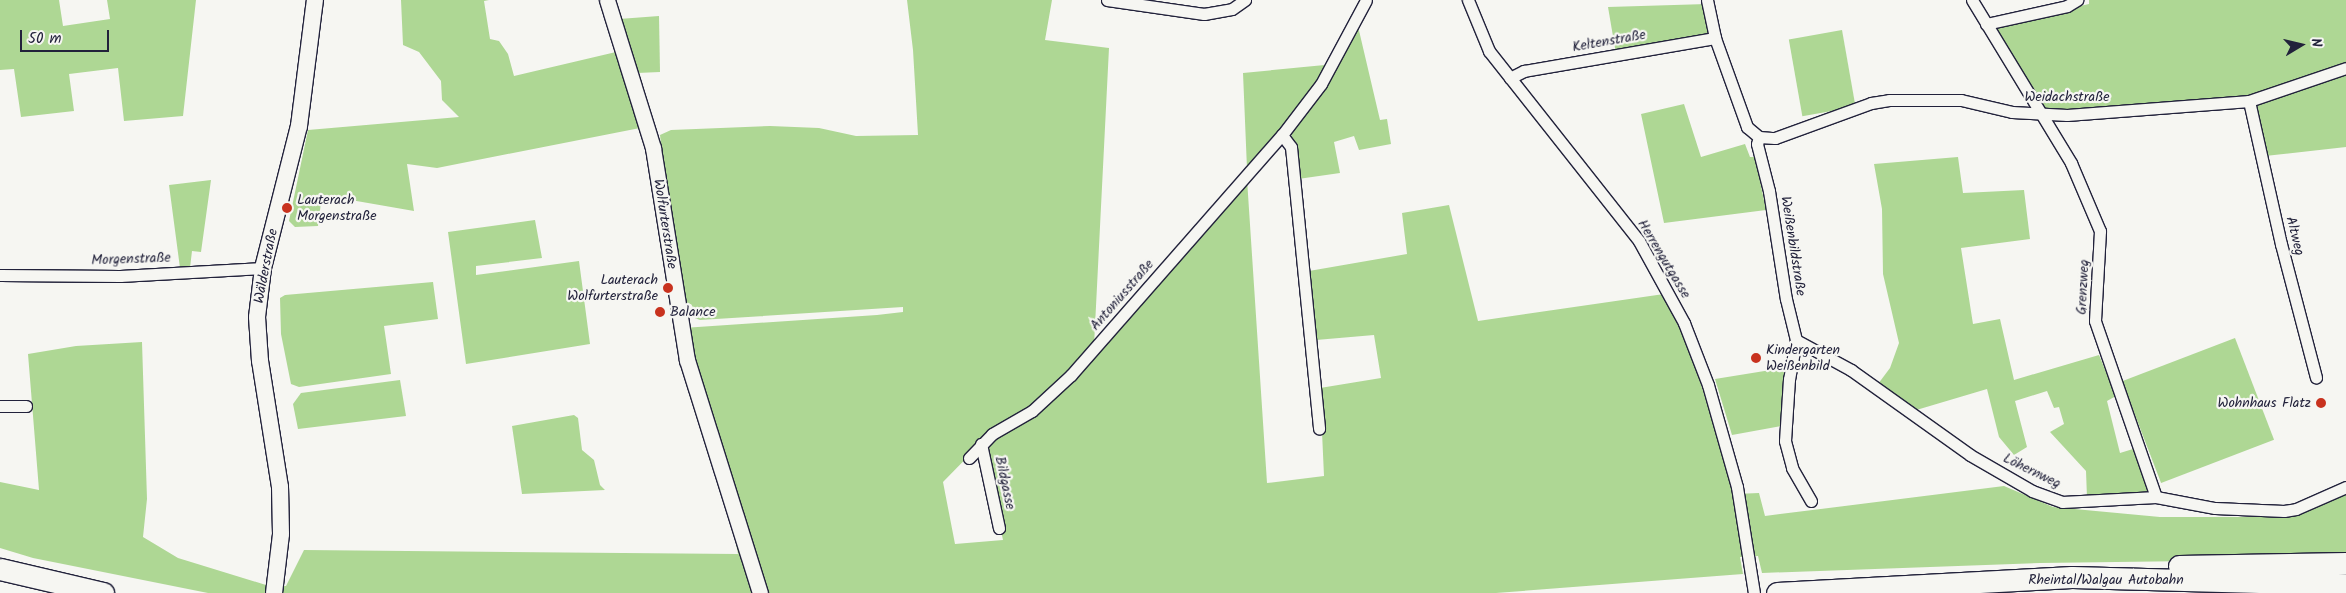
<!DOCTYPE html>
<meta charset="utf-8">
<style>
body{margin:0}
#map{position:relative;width:2346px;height:593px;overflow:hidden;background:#f6f6f2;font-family:Kalam,sans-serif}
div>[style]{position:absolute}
.green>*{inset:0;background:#aed794;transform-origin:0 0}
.roads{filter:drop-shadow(1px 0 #22223b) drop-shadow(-1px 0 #22223b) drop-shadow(0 1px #22223b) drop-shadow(0 -1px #22223b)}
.minor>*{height:11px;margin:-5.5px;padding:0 5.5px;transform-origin:5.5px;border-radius:5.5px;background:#f6f6f2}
.tertiary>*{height:15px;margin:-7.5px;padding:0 7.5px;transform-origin:7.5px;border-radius:7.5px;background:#f6f6f2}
.secondary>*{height:16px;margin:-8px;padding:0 8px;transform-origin:8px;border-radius:8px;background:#f6f6f2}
.motorway>*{height:21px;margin:-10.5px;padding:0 10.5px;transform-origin:10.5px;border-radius:10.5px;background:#f6f6f2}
.dots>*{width:14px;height:14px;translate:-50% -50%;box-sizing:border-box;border:2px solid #f6f6f2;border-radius:50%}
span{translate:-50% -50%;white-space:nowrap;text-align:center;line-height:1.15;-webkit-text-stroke:4.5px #f6f6f2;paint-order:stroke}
.street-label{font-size:14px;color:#22223b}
.poi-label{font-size:14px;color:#22223b}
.left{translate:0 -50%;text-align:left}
.right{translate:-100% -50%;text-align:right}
.north{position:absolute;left:2276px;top:20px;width:50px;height:50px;-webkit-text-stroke:4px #f6f6f2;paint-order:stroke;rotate:81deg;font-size:14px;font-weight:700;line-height:20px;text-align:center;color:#22223b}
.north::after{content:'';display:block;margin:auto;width:18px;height:22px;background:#22223b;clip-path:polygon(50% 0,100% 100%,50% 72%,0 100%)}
.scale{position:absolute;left:20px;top:30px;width:89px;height:22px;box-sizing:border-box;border:2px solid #22223b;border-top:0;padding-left:6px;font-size:15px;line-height:18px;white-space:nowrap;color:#22223b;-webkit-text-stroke:4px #f6f6f2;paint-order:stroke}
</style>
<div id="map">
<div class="green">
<div style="clip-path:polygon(0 0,59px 0,63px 26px,110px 19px,107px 0,196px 0,183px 116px,124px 121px,118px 68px,69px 74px,74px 111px,21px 117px,14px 69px,0 70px)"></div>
<div style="clip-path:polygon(401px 0,489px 0,484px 1px,490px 39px,499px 41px,508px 54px,514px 76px,616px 52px,640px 128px,437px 168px,407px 164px,414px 211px,322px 195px,318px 226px,295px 227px,289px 221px,308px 130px,459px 117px,442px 100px,441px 81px,419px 52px,403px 45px)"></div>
<div style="clip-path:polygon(907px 0,1052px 0,1045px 40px,1109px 48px,1094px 346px,1053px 390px,989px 435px,943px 482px,955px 544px,1003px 540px,983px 444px,1031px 414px,1075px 375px,1215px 206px,1247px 179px,1267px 483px,1324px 476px,1320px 388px,1381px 378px,1374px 335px,1316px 340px,1309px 271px,1407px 254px,1402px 213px,1449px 205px,1478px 321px,1664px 294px,1690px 349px,1735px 494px,1759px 493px,1765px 516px,2004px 486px,2053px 507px,2160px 517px,2253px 517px,2294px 515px,2346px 492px,2346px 559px,2040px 563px,1762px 573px,1758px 556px,1740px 557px,1743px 574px,1496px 593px,208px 593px,33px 558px,0 548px,0 482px,39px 490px,28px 354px,76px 346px,142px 342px,147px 499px,143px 537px,178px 558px,266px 585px,286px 586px,304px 550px,738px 554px,718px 456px,683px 328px,877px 315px,903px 312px,903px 307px,700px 320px,692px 317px,690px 314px,694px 309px,691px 304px,686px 305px,677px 251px,674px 251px,660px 135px,671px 130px,770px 126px,819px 128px,856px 136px,918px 135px,913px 50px)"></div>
<div style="clip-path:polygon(2089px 0,2346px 0,2346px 147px,2265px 156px,2249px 98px,2043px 113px,1991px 26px,2089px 4px)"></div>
<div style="clip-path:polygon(1707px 4px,1714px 37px,1616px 54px,1608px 7px)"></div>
<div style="clip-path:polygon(659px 16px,660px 72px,637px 73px,619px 19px)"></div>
<div style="clip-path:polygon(1357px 22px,1380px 120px,1387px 119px,1391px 144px,1359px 150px,1354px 136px,1334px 142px,1340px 173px,1298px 179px,1290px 124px,1247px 169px,1243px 73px,1335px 64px)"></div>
<div style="left:1842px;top:30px;width:78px;height:54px;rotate:80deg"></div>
<div style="clip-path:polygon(1684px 104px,1701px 157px,1745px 144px,1750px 157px,1755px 157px,1766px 210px,1664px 223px,1641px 114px)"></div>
<div style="clip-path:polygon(1958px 157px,1963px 193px,2024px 190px,2030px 239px,1961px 248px,1973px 324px,2000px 319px,2014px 380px,2099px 355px,2116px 396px,2107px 401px,2120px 453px,2133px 449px,2148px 493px,2087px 498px,2086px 471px,2050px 432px,2064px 424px,2059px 407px,2054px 408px,2047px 391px,2015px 401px,2027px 447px,2014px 455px,1999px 437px,1987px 389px,1913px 411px,1878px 384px,1890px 368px,1899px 343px,1883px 274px,1882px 209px,1874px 164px)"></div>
<div style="clip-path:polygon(211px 180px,201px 252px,192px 251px,190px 268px,180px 268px,169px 185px)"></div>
<div style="clip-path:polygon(535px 220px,542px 258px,476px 266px,476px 275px,579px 261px,590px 344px,466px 364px,448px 232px)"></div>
<div style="clip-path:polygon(433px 282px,438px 319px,384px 326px,391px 374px,299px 387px,291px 384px,281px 334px,280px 298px,285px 295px)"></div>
<div style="left:2235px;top:338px;width:109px;height:121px;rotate:69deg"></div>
<div style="clip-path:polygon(1783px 368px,1787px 369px,1781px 426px,1732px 435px,1715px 379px)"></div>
<div style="clip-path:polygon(400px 380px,406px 416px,298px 429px,293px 404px,301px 393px)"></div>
<div style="clip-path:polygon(574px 415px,578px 418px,582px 450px,594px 460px,600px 485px,605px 490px,522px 494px,512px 426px)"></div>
</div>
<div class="roads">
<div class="minor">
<div style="left:1107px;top:0;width:98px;rotate:8.2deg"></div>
<div style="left:1204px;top:14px;width:28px;rotate:-10deg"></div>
<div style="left:1232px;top:9px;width:16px;rotate:-35deg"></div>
<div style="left:1468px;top:0;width:55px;rotate:67.6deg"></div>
<div style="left:1489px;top:51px;width:242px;rotate:51.7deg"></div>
<div style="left:1639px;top:241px;width:94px;rotate:61.2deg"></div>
<div style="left:1684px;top:323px;width:66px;rotate:68.8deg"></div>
<div style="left:1708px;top:385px;width:106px;rotate:74.1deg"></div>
<div style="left:1737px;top:487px;width:107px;rotate:80.9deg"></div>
<div style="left:1707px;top:0;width:39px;rotate:78deg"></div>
<div style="left:1715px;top:38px;width:95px;rotate:70.2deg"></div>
<div style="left:1747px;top:127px;width:16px;rotate:40deg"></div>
<div style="left:1759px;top:137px;width:7px;rotate:106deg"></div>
<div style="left:1757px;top:144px;width:49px;rotate:75.7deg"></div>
<div style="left:1769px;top:191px;width:109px;rotate:81.1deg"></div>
<div style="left:1786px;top:299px;width:42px;rotate:76.3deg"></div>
<div style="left:1796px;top:340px;width:40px;rotate:100deg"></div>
<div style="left:1789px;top:379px;width:62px;rotate:93.7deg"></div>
<div style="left:1785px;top:441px;width:28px;rotate:75deg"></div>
<div style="left:1792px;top:468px;width:38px;rotate:60deg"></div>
<div style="left:1972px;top:0;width:191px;rotate:58.7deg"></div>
<div style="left:2071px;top:163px;width:74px;rotate:66.9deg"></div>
<div style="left:2100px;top:231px;width:90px;rotate:93.2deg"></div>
<div style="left:2095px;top:321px;width:186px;rotate:70.9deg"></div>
<div style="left:1986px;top:24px;width:83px;rotate:-12.5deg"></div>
<div style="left:2067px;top:6px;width:12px;rotate:-31deg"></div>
<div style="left:1510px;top:78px;width:16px;rotate:-27deg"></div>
<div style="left:1524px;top:71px;width:194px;rotate:-9.8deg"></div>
<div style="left:2249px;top:101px;width:147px;rotate:77.4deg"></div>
<div style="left:2281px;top:244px;width:138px;rotate:75.3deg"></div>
<div style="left:1282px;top:135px;width:15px;rotate:53deg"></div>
<div style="left:1291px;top:147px;width:283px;rotate:84.3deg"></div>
<div style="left:1759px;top:137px;width:16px;rotate:4deg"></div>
<div style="left:1775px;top:138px;width:102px;rotate:-20deg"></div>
<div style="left:1871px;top:103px;width:18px;rotate:-9deg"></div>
<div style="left:1889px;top:100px;width:72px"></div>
<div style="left:1961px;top:100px;width:52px;rotate:13.2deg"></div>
<div style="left:2012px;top:112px;width:55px;rotate:3.1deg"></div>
<div style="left:2067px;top:115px;width:183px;rotate:-4.4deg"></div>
<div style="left:2249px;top:101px;width:102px;rotate:-18.8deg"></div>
<div style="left:0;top:275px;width:120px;rotate:0.5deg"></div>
<div style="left:120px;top:276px;width:143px;rotate:-3.2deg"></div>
<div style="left:1796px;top:340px;width:63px;rotate:28.6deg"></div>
<div style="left:1851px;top:370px;width:146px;rotate:35.5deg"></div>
<div style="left:1970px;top:455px;width:72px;rotate:30.1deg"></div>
<div style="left:2032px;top:491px;width:32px;rotate:20deg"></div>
<div style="left:2062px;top:502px;width:94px;rotate:-3deg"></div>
<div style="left:2156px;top:497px;width:60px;rotate:10.6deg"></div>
<div style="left:2215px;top:508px;width:69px;rotate:2.5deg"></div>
<div style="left:2284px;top:511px;width:12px;rotate:-9deg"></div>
<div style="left:2296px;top:509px;width:55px;rotate:-23.7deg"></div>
<div style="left:0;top:406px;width:26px"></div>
<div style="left:981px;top:444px;width:86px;rotate:77.9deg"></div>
<div style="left:969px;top:458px;width:33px;rotate:-46deg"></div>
<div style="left:992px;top:434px;width:46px;rotate:-29.9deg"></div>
<div style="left:1032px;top:411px;width:53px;rotate:-42.7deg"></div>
<div style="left:1071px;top:375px;width:320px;rotate:-48.7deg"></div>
<div style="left:1282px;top:135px;width:64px;rotate:-52.6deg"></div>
<div style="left:1321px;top:84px;width:95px;rotate:-61.8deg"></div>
</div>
<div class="tertiary">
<div style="left:607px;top:0;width:155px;rotate:72.7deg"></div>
<div style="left:653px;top:148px;width:215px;rotate:80.9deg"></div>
<div style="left:687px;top:360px;width:244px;rotate:72.6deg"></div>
</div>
<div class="secondary">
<div style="left:274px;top:593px;width:59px;rotate:-83.2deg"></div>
<div style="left:281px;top:534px;width:47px;rotate:-91.2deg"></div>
<div style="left:280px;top:487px;width:128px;rotate:-99deg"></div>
<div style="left:260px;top:361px;width:44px;rotate:-93.9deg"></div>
<div style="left:257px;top:317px;width:49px;rotate:-83deg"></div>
<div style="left:263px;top:268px;width:146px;rotate:-75.8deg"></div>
<div style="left:299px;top:126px;width:127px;rotate:-82.8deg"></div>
</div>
<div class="motorway">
<div style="left:2179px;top:566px;width:167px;rotate:-1deg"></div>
<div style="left:0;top:569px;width:106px;rotate:13.1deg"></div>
<div style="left:1777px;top:593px;width:295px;rotate:-3.1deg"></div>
<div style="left:2072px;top:577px;width:274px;rotate:1.5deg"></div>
</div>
</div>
<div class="dots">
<div style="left:287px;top:208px;background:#c8321e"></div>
<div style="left:668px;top:288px;background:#c8321e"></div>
<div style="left:660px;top:312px;background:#c8321e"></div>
<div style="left:1756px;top:358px;background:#c8321e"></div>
<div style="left:2321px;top:403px;background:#c8321e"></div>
</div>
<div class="street-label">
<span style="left:1609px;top:41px;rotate:-10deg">Keltenstraße</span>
<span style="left:2067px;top:97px">Weidachstraße</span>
<span style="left:665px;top:224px;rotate:81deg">Wolfurterstraße</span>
<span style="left:2295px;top:236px;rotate:76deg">Altweg</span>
<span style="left:1793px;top:246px;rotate:81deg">Weißenbildstraße</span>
<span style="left:131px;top:259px;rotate:-2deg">Morgenstraße</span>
<span style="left:1664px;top:259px;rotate:59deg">Herrengutgasse</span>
<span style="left:266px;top:266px;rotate:-79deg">Wälderstraße</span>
<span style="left:2083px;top:287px;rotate:-87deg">Grenzweg</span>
<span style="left:1122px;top:295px;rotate:-49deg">Antoniusstraße</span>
<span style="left:2032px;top:471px;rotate:26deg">Löhernweg</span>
<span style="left:1005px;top:483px;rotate:78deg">Bildgasse</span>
<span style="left:2106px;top:580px">Rheintal/Walgau Autobahn</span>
</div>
<div class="poi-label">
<span class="left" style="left:297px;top:208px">Lauterach<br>Morgenstraße</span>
<span class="right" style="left:658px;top:288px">Lauterach<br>Wolfurterstraße</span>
<span class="left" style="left:670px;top:312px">Balance</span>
<span class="left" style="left:1766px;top:358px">Kindergarten<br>Weißenbild</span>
<span class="right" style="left:2311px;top:403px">Wohnhaus Flatz</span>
</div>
<div class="north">N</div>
<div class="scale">50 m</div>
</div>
